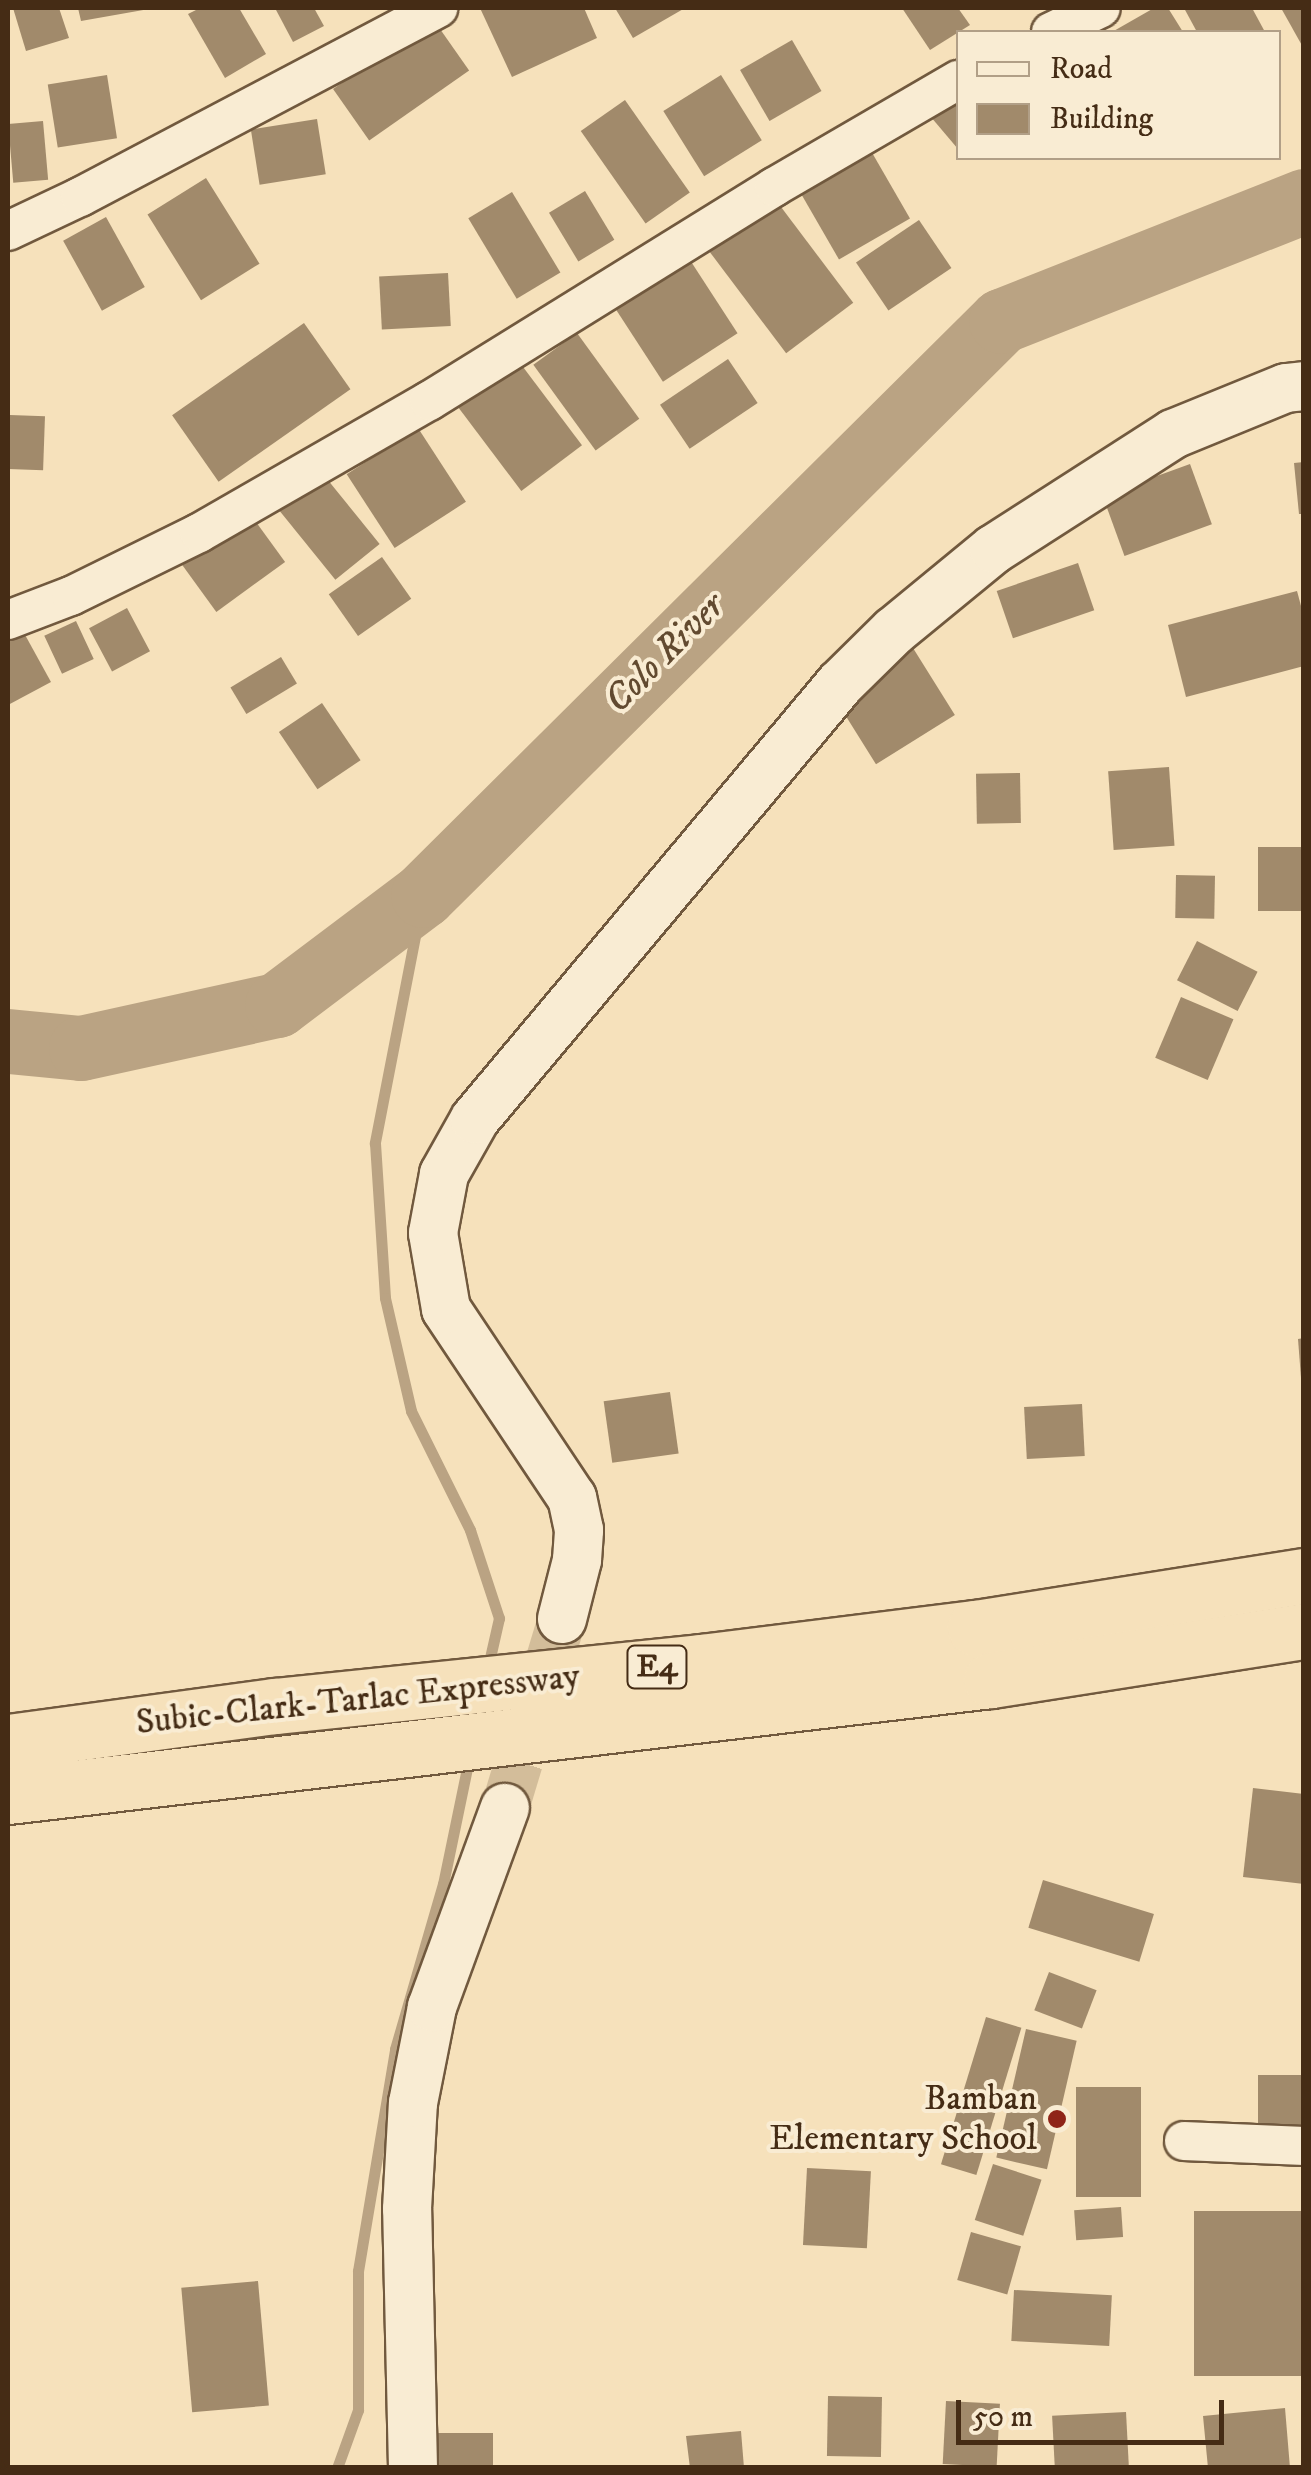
<!DOCTYPE html>
<style>
body{margin:0}
#map{position:relative;width:1311px;height:2475px;overflow:hidden;background:#f6e1bb;font-family:"IM FELL DW Pica",serif}
div>[style]{position:absolute}
.stream>*{height:11px;margin:-5.5px;padding:0 5.5px;transform-origin:5.5px;border-radius:5.5px;background:#baa383}
.river>*{height:65px;margin:-32.5px;padding:0 32.5px;transform-origin:32.5px;border-radius:32.5px;background:#baa383}
.building>*{inset:0;background:#a18a6b;transform-origin:0 0}
.tertiary-tunnel>*{height:48px;margin-top:-24px;transform-origin:0;background:repeating-linear-gradient(90deg,#d3bd9a 0 48px,transparent 0 72px)}
.roads{filter:drop-shadow(2px 0 #71593e) drop-shadow(-2px 0 #71593e) drop-shadow(0 2px #71593e) drop-shadow(0 -2px #71593e)}
.minor>*{height:38px;margin:-19px;padding:0 19px;transform-origin:19px;border-radius:19px;background:#f9ecd3}
.tertiary>*{height:48px;margin:-24px;padding:0 24px;transform-origin:24px;border-radius:24px;background:#f9ecd3}
.motorway>*{height:55px;margin:-27.5px;padding:0 27.5px;transform-origin:27.5px;border-radius:27.5px;background:#f6e1bb}
.dots>*{width:28px;height:28px;translate:-50% -50%;box-sizing:border-box;border:5px solid #f9ecd3;border-radius:50%}
span{translate:-50% -50%;white-space:nowrap;text-align:center;line-height:1.15;-webkit-text-stroke:8px #f9ecd3;paint-order:stroke}
.shield-label span{padding:2px 8px;background:#f9ecd3;border:2px solid;border-radius:8px;-webkit-text-stroke-width:0}
.shield-label{font-size:32px;color:#452c15;font-weight:700}
.street-label{font-size:35px;color:#452c15}
.poi-label{font-size:35px;color:#452c15}
.right{translate:-100% -50%;text-align:right}
.water-label{font-size:38px;color:#624a30;font-style:italic}
.frame{position:absolute;inset:0;border:10px solid #452c15;pointer-events:none}
.legend{position:absolute;left:956px;top:30px;width:325px;height:130px;box-sizing:border-box;background:#f9ecd3;border:2px solid #b19f87;margin:0;padding:12px 18px;list-style:none;font-size:30px;color:#452c15}
.legend li{display:flex;align-items:center;gap:20px;height:50px}
.legend b{width:50px;border:2px solid #b19f87}
.scale{position:absolute;left:956px;top:2400px;width:268px;height:45px;box-sizing:border-box;border:5px solid #452c15;border-top:0;padding-left:12px;font-size:30px;line-height:35px;white-space:nowrap;color:#452c15;-webkit-text-stroke:8px #f9ecd3;paint-order:stroke}
</style>
<div id="map">
<div class="stream">
<div style="left:423px;top:895px;width:253px;rotate:101deg"></div>
<div style="left:375px;top:1143px;width:155px;rotate:86.3deg"></div>
<div style="left:385px;top:1298px;width:116px;rotate:77deg"></div>
<div style="left:411px;top:1411px;width:133px;rotate:63.6deg"></div>
<div style="left:470px;top:1530px;width:93px;rotate:71.8deg"></div>
<div style="left:499px;top:1618px;width:54px;rotate:102.8deg"></div>
<div style="left:337px;top:2468px;width:62px;rotate:-70.1deg"></div>
<div style="left:358px;top:2410px;width:139px;rotate:-90deg"></div>
<div style="left:358px;top:2271px;width:225px;rotate:-80.5deg"></div>
<div style="left:395px;top:2049px;width:172px;rotate:-73.8deg"></div>
<div style="left:443px;top:1884px;width:129px;rotate:-78.3deg"></div>
</div>
<div class="river">
<div style="left:8px;top:1041px;width:73px;rotate:5.5deg"></div>
<div style="left:81px;top:1048px;width:201px;rotate:-12.4deg"></div>
<div style="left:277px;top:1005px;width:183px;rotate:-37deg"></div>
<div style="left:423px;top:895px;width:815px;rotate:-44.8deg"></div>
<div style="left:1001px;top:321px;width:326px;rotate:-21.6deg"></div>
</div>
<div class="building">
<div style="clip-path:polygon(13px 8px,59px 8px,69px 38px,26px 51px)"></div>
<div style="clip-path:polygon(78px 8px,149px 8px,149px 9px,81px 21px)"></div>
<div style="clip-path:polygon(200px 8px,239px 8px,266px 54px,225px 78px,188px 14px)"></div>
<div style="clip-path:polygon(275px 8px,314px 8px,324px 26px,293px 42px)"></div>
<div style="clip-path:polygon(480px 8px,584px 8px,597px 38px,512px 77px)"></div>
<div style="clip-path:polygon(615px 8px,685px 8px,633px 38px)"></div>
<div style="clip-path:polygon(902px 8px,958px 8px,970px 25px,930px 50px)"></div>
<div style="clip-path:polygon(1154px 8px,1168px 8px,1183px 32px,1112px 32px)"></div>
<div style="clip-path:polygon(1184px 8px,1252px 8px,1265px 32px,1197px 32px)"></div>
<div style="clip-path:polygon(1281px 8px,1304px 8px,1304px 49px)"></div>
<div style="left:433px;top:19px;width:63px;height:122px;rotate:55deg"></div>
<div style="left:792px;top:40px;width:59px;height:60px;rotate:60deg"></div>
<div style="left:107px;top:75px;width:64px;height:60px;rotate:81deg"></div>
<div style="left:721px;top:75px;width:77px;height:68px;rotate:58deg"></div>
<div style="clip-path:polygon(958px 82px,958px 149px,925px 110px)"></div>
<div style="left:625px;top:100px;width:113px;height:54px;rotate:55deg"></div>
<div style="left:317px;top:119px;width:56px;height:67px;rotate:81deg"></div>
<div style="left:43px;top:121px;width:59px;height:35px;rotate:85deg"></div>
<div style="left:867px;top:144px;width:86px;height:82px;rotate:60deg"></div>
<div style="left:206px;top:178px;width:101px;height:69px;rotate:58deg"></div>
<div style="left:585px;top:191px;width:57px;height:42px;rotate:59deg"></div>
<div style="left:512px;top:192px;width:94px;height:51px;rotate:59deg"></div>
<div style="left:772px;top:195px;width:135px;height:84px;rotate:53deg"></div>
<div style="left:106px;top:217px;width:80px;height:49px;rotate:61deg"></div>
<div style="left:919px;top:220px;width:58px;height:76px;rotate:56deg"></div>
<div style="left:688px;top:257px;width:91px;height:89px;rotate:57deg"></div>
<div style="left:448px;top:273px;width:53px;height:69px;rotate:87deg"></div>
<div style="left:304px;top:323px;width:81px;height:161px;rotate:55deg"></div>
<div style="left:577px;top:333px;width:106px;height:54px;rotate:54deg"></div>
<div style="left:514px;top:355px;width:113px;height:76px;rotate:53deg"></div>
<div style="left:728px;top:359px;width:53px;height:82px;rotate:56deg"></div>
<div style="left:10px;top:415px;width:35px;height:54px;rotate:2deg"></div>
<div style="left:418px;top:428px;width:88px;height:85px;rotate:57deg"></div>
<div style="clip-path:polygon(1304px 462px,1304px 514px,1299px 514px,1294px 463px)"></div>
<div style="left:1190px;top:464px;width:64px;height:93px;rotate:70deg"></div>
<div style="left:323px;top:474px;width:90px;height:57px;rotate:51deg"></div>
<div style="left:251px;top:515px;width:58px;height:85px;rotate:54deg"></div>
<div style="left:382px;top:557px;width:51px;height:65px;rotate:55deg"></div>
<div style="left:1078px;top:563px;width:50px;height:86px;rotate:71deg"></div>
<div style="clip-path:polygon(1297px 591px,1304px 617px,1304px 666px,1186px 697px,1168px 625px)"></div>
<div style="left:127px;top:608px;width:49px;height:43px;rotate:62deg"></div>
<div style="left:76px;top:621px;width:42px;height:35px;rotate:65deg"></div>
<div style="clip-path:polygon(24px 633px,51px 682px,8px 705px,8px 642px)"></div>
<div style="left:913px;top:648px;width:79px;height:93px;rotate:58deg"></div>
<div style="left:281px;top:657px;width:31px;height:59px;rotate:59deg"></div>
<div style="left:322px;top:703px;width:69px;height:52px;rotate:56deg"></div>
<div style="left:1169px;top:767px;width:79px;height:61px;rotate:86deg"></div>
<div style="left:1020px;top:773px;width:50px;height:44px;rotate:89deg"></div>
<div style="left:1304px;top:847px;width:64px;height:46px;rotate:90deg"></div>
<div style="left:1176px;top:875px;width:39px;height:43px;rotate:1deg"></div>
<div style="left:1197px;top:941px;width:68px;height:44px;rotate:27deg"></div>
<div style="left:1181px;top:997px;width:57px;height:66px;rotate:23deg"></div>
<div style="clip-path:polygon(1304px 1338px,1304px 1378px,1301px 1378px,1298px 1339px)"></div>
<div style="left:670px;top:1392px;width:62px;height:67px;rotate:82deg"></div>
<div style="left:1082px;top:1404px;width:52px;height:58px;rotate:87deg"></div>
<div style="clip-path:polygon(1253px 1788px,1304px 1794px,1304px 1884px,1243px 1877px)"></div>
<div style="left:1043px;top:1880px;width:116px;height:50px;rotate:17deg"></div>
<div style="left:1049px;top:1972px;width:51px;height:41px;rotate:21deg"></div>
<div style="left:986px;top:2017px;width:37px;height:154px;rotate:17deg"></div>
<div style="left:1026px;top:2029px;width:52px;height:132px;rotate:13deg"></div>
<div style="left:1304px;top:2075px;width:59px;height:46px;rotate:90deg"></div>
<div style="left:1076px;top:2087px;width:65px;height:110px"></div>
<div style="left:993px;top:2164px;width:51px;height:59px;rotate:18deg"></div>
<div style="left:807px;top:2168px;width:64px;height:77px;rotate:3deg"></div>
<div style="left:1121px;top:2207px;width:30px;height:47px;rotate:86deg"></div>
<div style="left:1303px;top:2211px;width:165px;height:109px;rotate:90deg"></div>
<div style="left:971px;top:2232px;width:52px;height:50px;rotate:16deg"></div>
<div style="left:258px;top:2281px;width:125px;height:77px;rotate:85deg"></div>
<div style="left:1014px;top:2290px;width:98px;height:51px;rotate:3deg"></div>
<div style="left:828px;top:2396px;width:54px;height:60px;rotate:1deg"></div>
<div style="left:946px;top:2401px;width:54px;height:63px;rotate:3deg"></div>
<div style="clip-path:polygon(1285px 2408px,1290px 2468px,1208px 2468px,1203px 2416px)"></div>
<div style="left:1126px;top:2412px;width:56px;height:74px;rotate:87deg"></div>
<div style="clip-path:polygon(741px 2431px,744px 2468px,690px 2468px,686px 2436px)"></div>
<div style="left:438px;top:2433px;width:55px;height:35px"></div>
</div>
<div class="tertiary-tunnel">
<div style="left:505px;top:1808px;width:197px;rotate:-73.2deg"></div>
</div>
<div class="roads">
<div class="minor">
<div style="left:1051px;top:32px;width:55px;rotate:-25.6deg"></div>
<div style="left:8px;top:231px;width:80px;rotate:-25.3deg"></div>
<div style="left:80px;top:197px;width:405px;rotate:-27.8deg"></div>
<div style="left:8px;top:620px;width:67px;rotate:-20.9deg"></div>
<div style="left:71px;top:596px;width:143px;rotate:-26.2deg"></div>
<div style="left:199px;top:533px;width:265px;rotate:-29.9deg"></div>
<div style="left:429px;top:401px;width:406px;rotate:-31.8deg"></div>
<div style="left:774px;top:187px;width:213px;rotate:-30.2deg"></div>
<div style="left:1184px;top:2141px;width:120px;rotate:2.4deg"></div>
</div>
<div class="tertiary">
<div style="left:562px;top:1619px;width:61px;rotate:-75.7deg"></div>
<div style="left:577px;top:1560px;width:30px;rotate:-86deg"></div>
<div style="left:579px;top:1530px;width:33px;rotate:-102deg"></div>
<div style="left:572px;top:1498px;width:227px;rotate:-123.7deg"></div>
<div style="left:446px;top:1309px;width:77px;rotate:-99.7deg"></div>
<div style="left:433px;top:1233px;width:60px;rotate:-79.4deg"></div>
<div style="left:444px;top:1174px;width:63px;rotate:-60.6deg"></div>
<div style="left:475px;top:1119px;width:568px;rotate:-50deg"></div>
<div style="left:840px;top:684px;width:76px;rotate:-44.5deg"></div>
<div style="left:894px;top:631px;width:129px;rotate:-39.4deg"></div>
<div style="left:994px;top:549px;width:213px;rotate:-32.7deg"></div>
<div style="left:1173px;top:434px;width:122px;rotate:-22.2deg"></div>
<div style="left:1286px;top:388px;width:18px;rotate:-6deg"></div>
<div style="left:413px;top:2468px;width:259px;rotate:-91.3deg"></div>
<div style="left:407px;top:2209px;width:106px;rotate:-86.8deg"></div>
<div style="left:413px;top:2103px;width:98px;rotate:-78.8deg"></div>
<div style="left:432px;top:2007px;width:212px;rotate:-69.9deg"></div>
</div>
<div class="motorway">
<div style="left:8px;top:1742px;width:269px;rotate:-7.7deg"></div>
<div style="left:275px;top:1706px;width:429px;rotate:-5.9deg"></div>
<div style="left:702px;top:1662px;width:275px;rotate:-7.1deg"></div>
<div style="left:975px;top:1628px;width:333px;rotate:-9deg"></div>
<div style="left:8px;top:1796px;width:990px;rotate:-6.73deg"></div>
<div style="left:991px;top:1680px;width:317px;rotate:-8.9deg"></div>
</div>
</div>
<div class="dots">
<div style="left:1057px;top:2119px;background:#8f2418"></div>
</div>
<div class="shield-label">
<span style="left:657px;top:1667px">E4</span>
</div>
<div class="street-label">
<span style="left:358px;top:1700px;rotate:-6deg">Subic-Clark-Tarlac Expressway</span>
</div>
<div class="poi-label">
<span class="right" style="left:1037px;top:2119px">Bamban<br>Elementary School</span>
</div>
<div class="water-label">
<span style="left:665px;top:654px;rotate:-45deg">Colo River</span>
</div>
<div class="frame"></div>
<ul class="legend">
<li><b style="height:12px;background:#f9ecd3"></b>Road</li>
<li><b style="height:28px;background:#a18a6b"></b>Building</li>
</ul>
<div class="scale">50 m</div>
</div>
